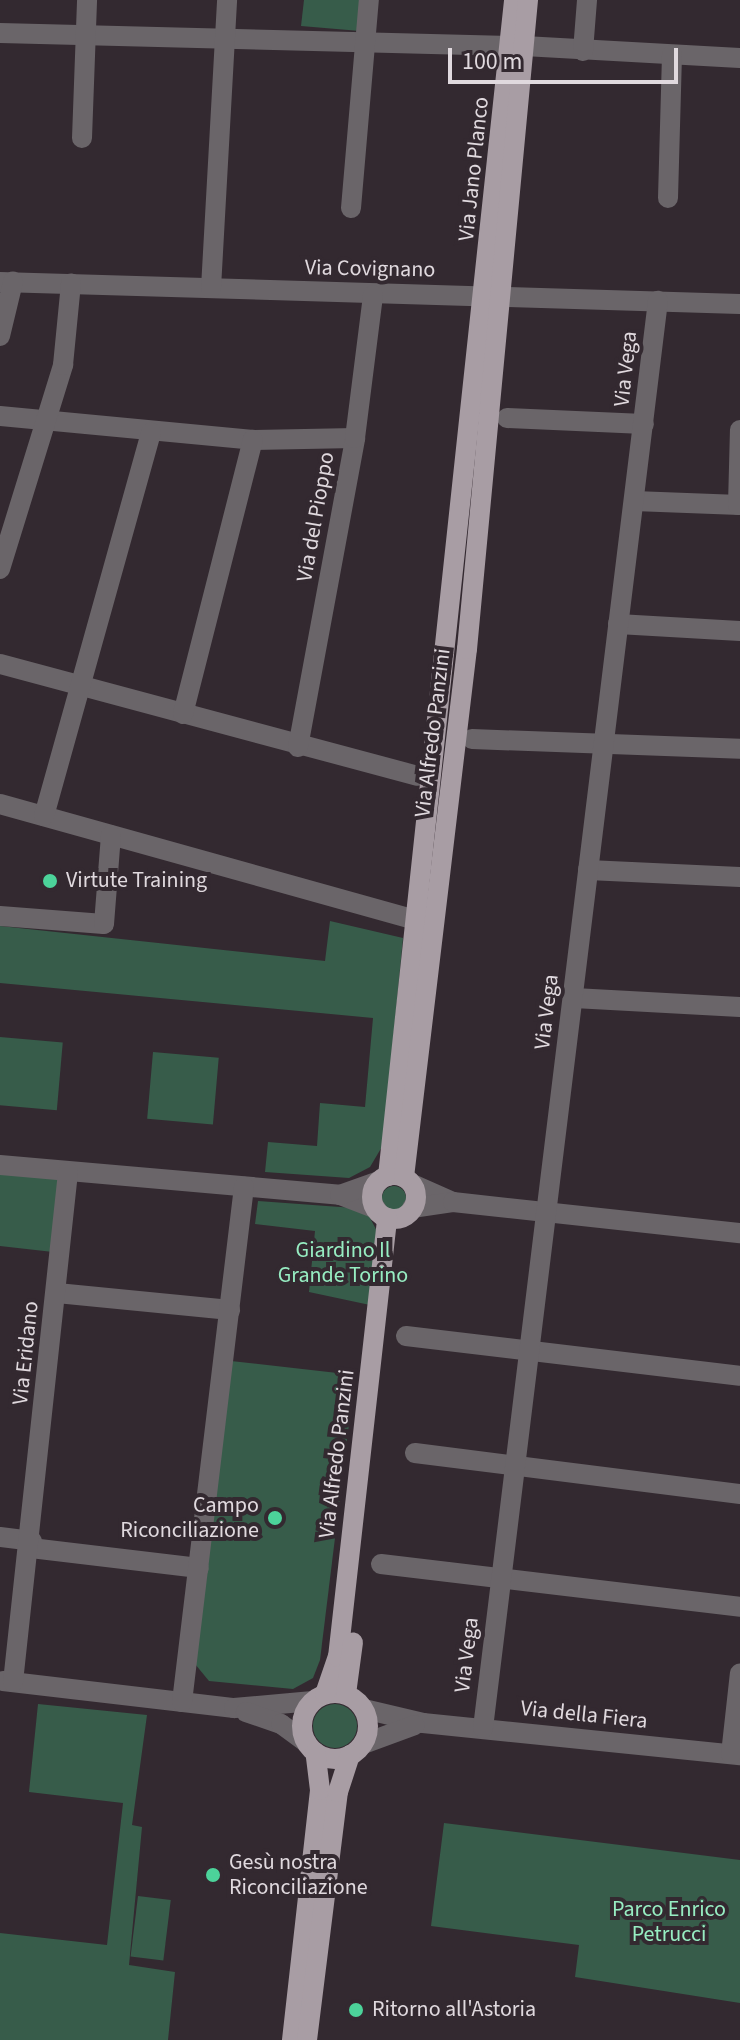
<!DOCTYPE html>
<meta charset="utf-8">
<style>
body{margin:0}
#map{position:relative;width:740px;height:2040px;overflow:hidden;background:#332930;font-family:"Source Sans 3",sans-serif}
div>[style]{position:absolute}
.green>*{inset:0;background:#375c4a;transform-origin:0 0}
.round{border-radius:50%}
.minor>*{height:20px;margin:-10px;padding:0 10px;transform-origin:10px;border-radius:10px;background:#6a6569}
.major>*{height:20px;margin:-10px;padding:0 10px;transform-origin:10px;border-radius:10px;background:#a89da4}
.major>.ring{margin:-10px;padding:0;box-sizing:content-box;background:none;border:20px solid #a89da4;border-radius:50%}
.dots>*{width:22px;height:22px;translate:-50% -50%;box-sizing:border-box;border:4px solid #332930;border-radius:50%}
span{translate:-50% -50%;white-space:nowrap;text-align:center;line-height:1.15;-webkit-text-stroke:8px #332930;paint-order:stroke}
.street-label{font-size:22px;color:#e0d9de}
.poi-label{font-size:22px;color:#e0d9de}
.left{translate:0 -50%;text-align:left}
.right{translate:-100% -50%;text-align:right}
.park-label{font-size:22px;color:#97edc2}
.scale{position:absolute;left:448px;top:48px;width:230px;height:36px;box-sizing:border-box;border:4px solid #e0d9de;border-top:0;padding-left:10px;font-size:24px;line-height:28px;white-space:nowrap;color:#e0d9de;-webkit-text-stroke:6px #332930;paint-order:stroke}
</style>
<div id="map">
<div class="green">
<div style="clip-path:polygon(304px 0,363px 0,360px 31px,301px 26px)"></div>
<div style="clip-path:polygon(330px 921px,403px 938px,383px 1145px,370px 1167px,349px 1178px,265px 1172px,268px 1142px,317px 1146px,320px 1103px,365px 1107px,373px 1018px,0 983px,0 926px,325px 961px)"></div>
<div style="left:0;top:1037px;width:63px;height:68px;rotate:5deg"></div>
<div style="left:153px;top:1052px;width:66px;height:67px;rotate:5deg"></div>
<div style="clip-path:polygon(0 1173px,61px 1179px,53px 1252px,0 1246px)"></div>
<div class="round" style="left:382px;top:1186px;width:24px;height:24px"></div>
<div style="clip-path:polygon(258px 1201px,354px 1208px,369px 1216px,378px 1233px,370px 1305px,309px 1292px,315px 1231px,255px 1224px)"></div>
<div style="clip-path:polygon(231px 1361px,355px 1375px,320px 1660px,313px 1678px,293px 1689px,209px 1681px,195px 1664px)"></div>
<div class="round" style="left:313px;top:1704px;width:44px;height:44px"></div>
<div style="clip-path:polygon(38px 1704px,147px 1715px,132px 1825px,142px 1827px,129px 1965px,175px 1972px,168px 2040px,0 2040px,0 1933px,107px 1945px,123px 1803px,29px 1792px)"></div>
<div style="clip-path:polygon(444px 1823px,740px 1860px,740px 2003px,575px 1977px,579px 1945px,431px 1926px)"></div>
<div style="left:138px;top:1896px;width:33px;height:61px;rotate:7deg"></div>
</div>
<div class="minor">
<div style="left:0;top:33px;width:510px;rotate:1.46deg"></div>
<div style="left:524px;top:46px;width:216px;rotate:3.2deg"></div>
<div style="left:583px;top:51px;width:51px;rotate:-85.5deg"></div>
<div style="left:82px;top:138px;width:138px;rotate:-87.9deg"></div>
<div style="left:668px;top:198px;width:143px;rotate:-88.4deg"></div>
<div style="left:351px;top:208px;width:209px;rotate:-85.1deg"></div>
<div style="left:0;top:282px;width:740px;rotate:1.7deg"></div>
<div style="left:211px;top:288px;width:288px;rotate:-86.8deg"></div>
<div style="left:0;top:336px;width:56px;rotate:-76.5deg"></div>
<div style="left:0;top:416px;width:254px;rotate:5.4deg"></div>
<div style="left:253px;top:440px;width:102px;rotate:-1.1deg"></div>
<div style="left:507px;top:418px;width:137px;rotate:2.5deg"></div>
<div style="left:634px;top:501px;width:106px;rotate:2.2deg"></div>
<div style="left:738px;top:505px;width:75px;rotate:-88.5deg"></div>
<div style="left:0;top:569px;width:214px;rotate:-72.8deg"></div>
<div style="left:63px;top:365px;width:82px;rotate:-84.4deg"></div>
<div style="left:618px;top:624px;width:122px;rotate:3.3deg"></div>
<div style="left:0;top:664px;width:432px;rotate:15deg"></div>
<div style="left:183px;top:714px;width:283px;rotate:-75.7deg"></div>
<div style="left:472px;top:739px;width:268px;rotate:2.1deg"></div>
<div style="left:298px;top:747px;width:314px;rotate:-79.5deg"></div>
<div style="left:355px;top:438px;width:144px;rotate:-82.8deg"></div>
<div style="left:0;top:804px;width:432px;rotate:15.6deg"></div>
<div style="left:44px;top:816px;width:398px;rotate:-74.4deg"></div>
<div style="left:588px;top:870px;width:152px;rotate:2.6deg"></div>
<div style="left:0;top:916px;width:104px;rotate:4.4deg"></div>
<div style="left:104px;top:924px;width:89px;rotate:-85.5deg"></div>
<div style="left:574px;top:998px;width:166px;rotate:3.1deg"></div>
<div style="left:0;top:1165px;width:341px;rotate:5deg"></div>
<div style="left:340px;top:1195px;width:39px;rotate:21deg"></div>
<div style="left:412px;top:1184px;width:45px;rotate:23.7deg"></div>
<div style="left:340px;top:1195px;width:41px;rotate:-19.7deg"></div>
<div style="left:412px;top:1208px;width:41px;rotate:-8.3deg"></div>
<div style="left:453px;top:1202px;width:289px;rotate:6.2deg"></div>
<div style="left:57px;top:1293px;width:174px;rotate:5.6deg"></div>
<div style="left:406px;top:1336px;width:336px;rotate:6.8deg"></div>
<div style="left:415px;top:1453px;width:328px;rotate:7.2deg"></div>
<div style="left:0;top:1537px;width:32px;rotate:7deg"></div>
<div style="left:31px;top:1548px;width:169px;rotate:6.8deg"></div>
<div style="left:381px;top:1564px;width:362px;rotate:6.8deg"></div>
<div style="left:3px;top:1681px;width:233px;rotate:6.7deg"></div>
<div style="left:234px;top:1708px;width:79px;rotate:-5.1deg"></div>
<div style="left:13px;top:1682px;width:513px;rotate:-83.84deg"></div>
<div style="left:182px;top:1702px;width:519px;rotate:-83.14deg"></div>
<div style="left:364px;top:1709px;width:61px;rotate:13.3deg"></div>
<div style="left:423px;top:1723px;width:319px;rotate:5.8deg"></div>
<div style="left:246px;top:1712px;width:37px;rotate:19deg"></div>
<div style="left:281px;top:1724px;width:32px;rotate:36deg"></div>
<div style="left:483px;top:1728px;width:1438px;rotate:-83.01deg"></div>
<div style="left:363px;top:1744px;width:55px;rotate:-20.1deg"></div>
<div style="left:731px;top:1754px;width:81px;rotate:-83.7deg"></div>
</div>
<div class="major">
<div class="ring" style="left:372px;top:1175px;width:24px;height:24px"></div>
<div style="left:388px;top:1176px;width:1183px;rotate:-83.88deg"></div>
<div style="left:404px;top:1177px;width:532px;rotate:-83.2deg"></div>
<div style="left:467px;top:649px;width:652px;rotate:-84.63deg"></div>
<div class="ring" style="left:302px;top:1693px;width:46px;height:46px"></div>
<div style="left:325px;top:1694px;width:39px;rotate:-71deg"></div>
<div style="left:338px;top:1657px;width:442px;rotate:-83.6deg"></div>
<div style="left:346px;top:1694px;width:52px;rotate:-82.3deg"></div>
<div style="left:292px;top:2040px;width:252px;rotate:-83.6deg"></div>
<div style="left:320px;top:1790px;width:38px;rotate:-97deg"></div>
<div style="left:307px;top:2040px;width:250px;rotate:-82.9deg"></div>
<div style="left:338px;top:1792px;width:39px;rotate:-72deg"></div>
</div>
<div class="dots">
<div style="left:50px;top:881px;background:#4cd39a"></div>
<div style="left:275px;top:1518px;background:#4cd39a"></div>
<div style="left:213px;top:1875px;background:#4cd39a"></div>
<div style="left:356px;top:2010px;background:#4cd39a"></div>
</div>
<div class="street-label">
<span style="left:474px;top:169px;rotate:-84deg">Via Jano Planco</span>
<span style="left:370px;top:269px;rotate:1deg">Via Covignano</span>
<span style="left:626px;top:369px;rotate:-84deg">Via Vega</span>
<span style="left:316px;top:517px;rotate:-80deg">Via del Pioppo</span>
<span style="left:433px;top:733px;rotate:-83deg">Via Alfredo Panzini</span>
<span style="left:547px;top:1012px;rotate:-83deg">Via Vega</span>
<span style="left:26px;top:1353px;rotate:-84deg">Via Eridano</span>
<span style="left:337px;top:1454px;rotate:-83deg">Via Alfredo Panzini</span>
<span style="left:467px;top:1655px;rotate:-83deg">Via Vega</span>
<span style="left:584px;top:1715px;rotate:6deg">Via della Fiera</span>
</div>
<div class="poi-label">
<span class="left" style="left:66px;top:881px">Virtute Training</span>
<span class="right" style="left:259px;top:1518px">Campo<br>Riconciliazione</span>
<span class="left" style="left:229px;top:1875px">Gesù nostra<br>Riconciliazione</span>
<span class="left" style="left:372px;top:2010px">Ritorno all'Astoria</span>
</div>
<div class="park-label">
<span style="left:343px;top:1263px">Giardino Il<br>Grande Torino</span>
<span style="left:669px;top:1922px">Parco Enrico<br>Petrucci</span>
</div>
<div class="scale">100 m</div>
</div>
